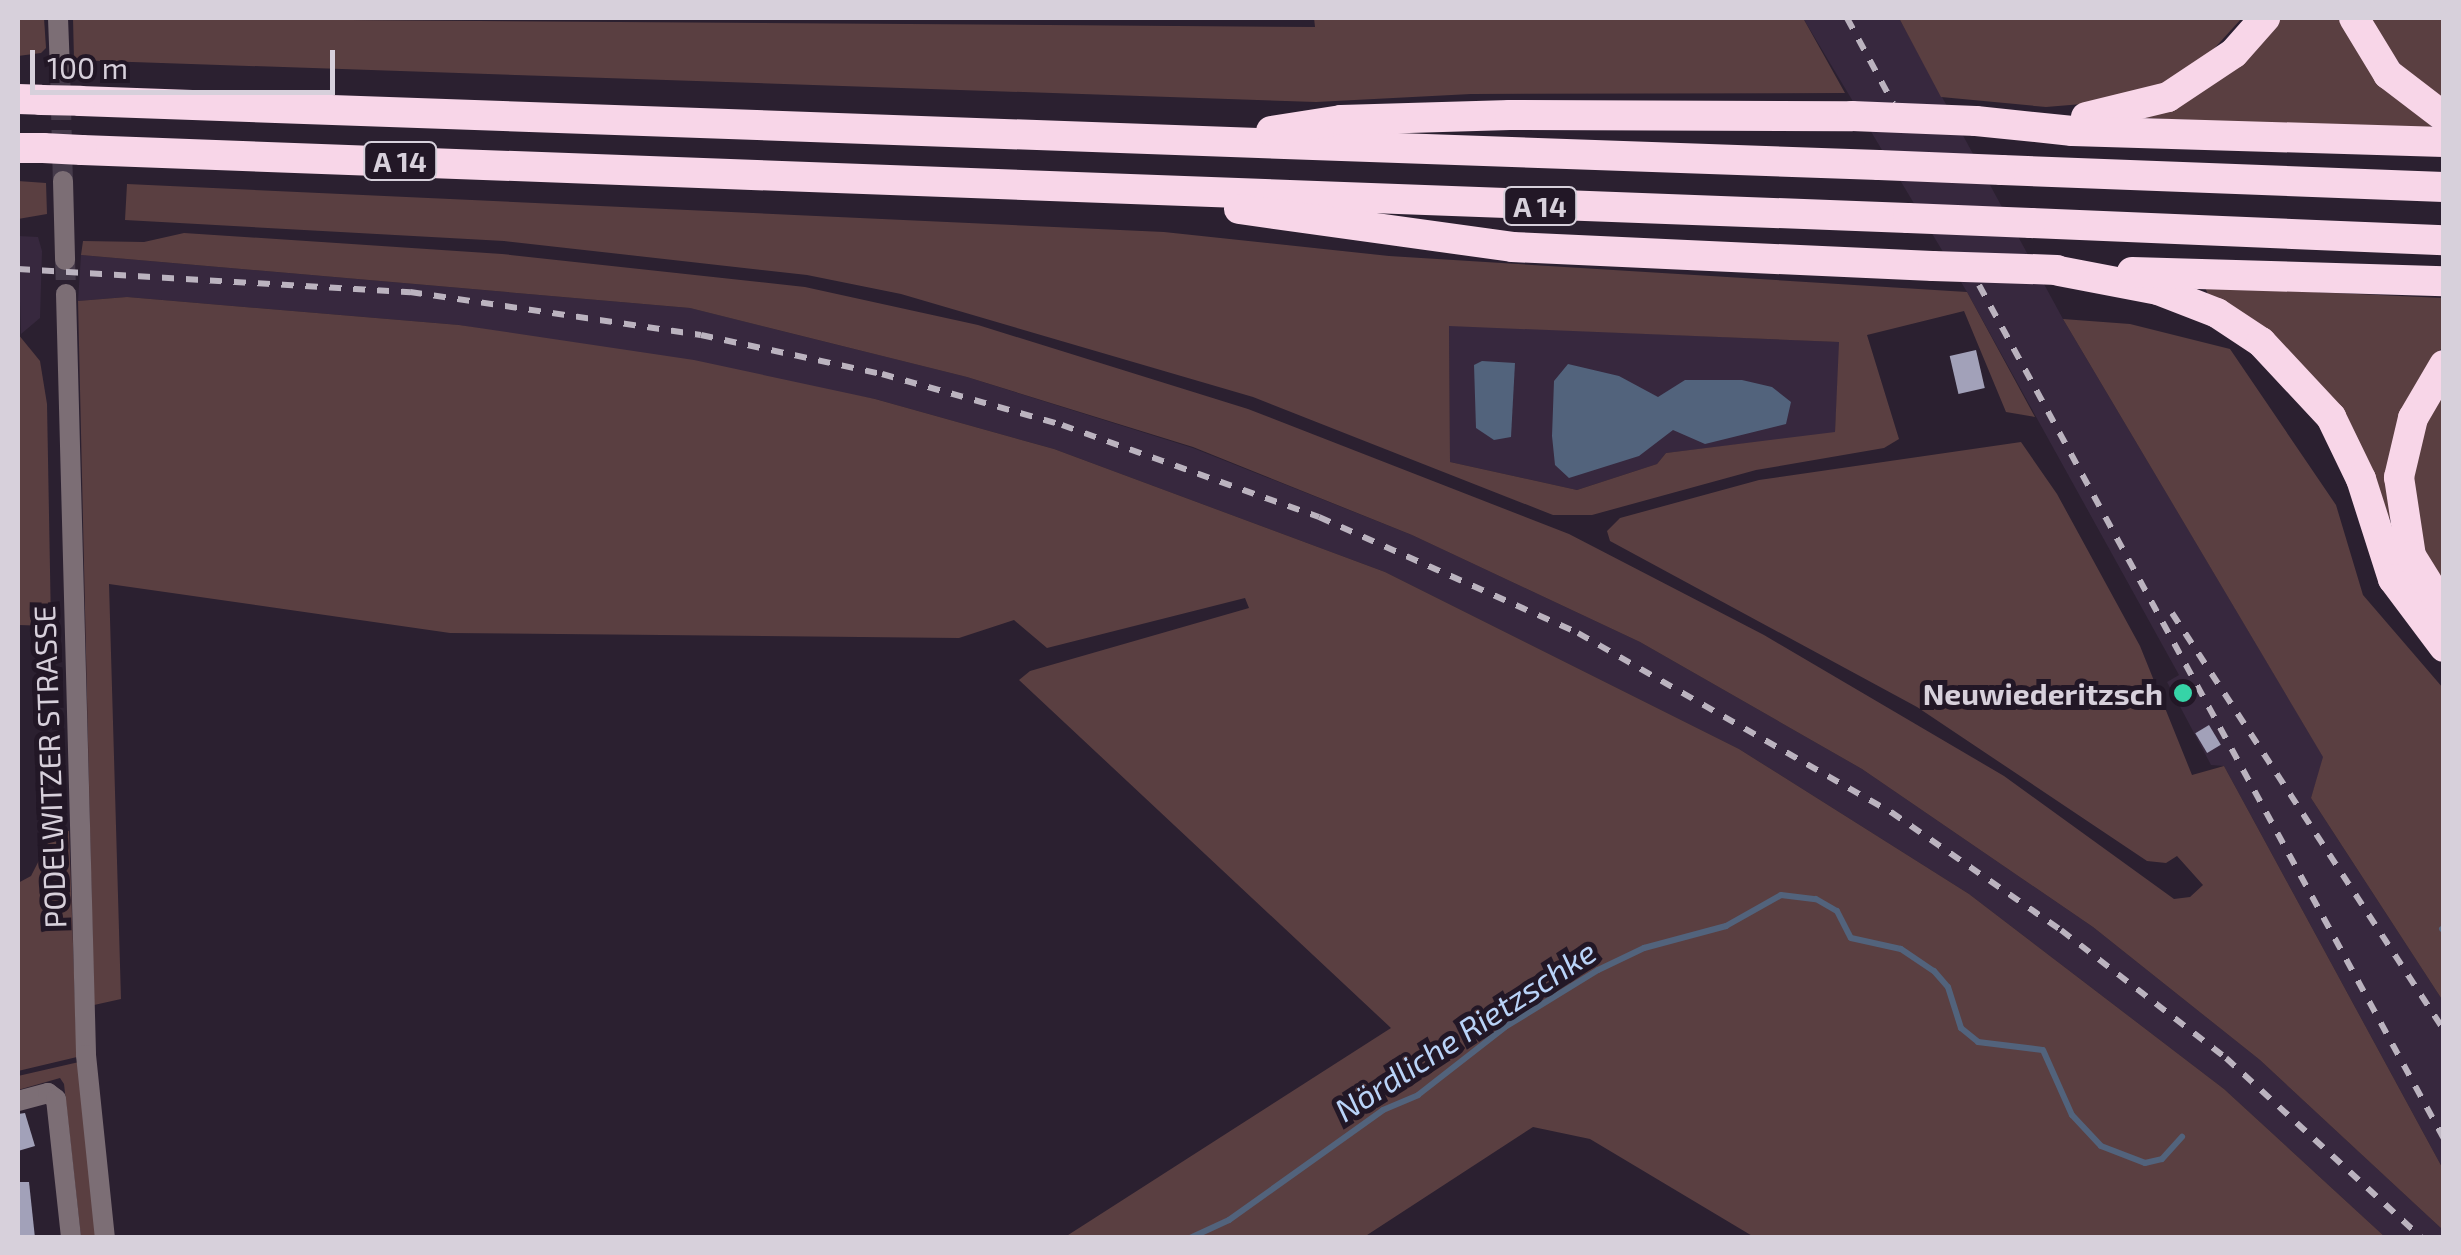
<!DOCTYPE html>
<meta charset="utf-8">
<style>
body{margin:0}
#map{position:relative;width:2461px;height:1255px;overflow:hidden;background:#2b2030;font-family:"Exo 2",sans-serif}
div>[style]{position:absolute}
.built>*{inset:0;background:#37283e}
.green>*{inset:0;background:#5a3f41}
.water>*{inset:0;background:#52637c}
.stream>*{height:6px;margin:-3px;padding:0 3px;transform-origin:3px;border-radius:3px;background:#52637c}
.building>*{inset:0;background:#a2a1b9;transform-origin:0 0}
.tertiary-tunnel>*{height:20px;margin-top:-10px;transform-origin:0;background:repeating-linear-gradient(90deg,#453a4a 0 20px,transparent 0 30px)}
.minor>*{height:20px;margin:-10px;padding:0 10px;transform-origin:10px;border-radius:10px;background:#7c6e75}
.tertiary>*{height:20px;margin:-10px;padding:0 10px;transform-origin:10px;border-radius:10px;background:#7c6e75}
.motorway>*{height:30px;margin:-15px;padding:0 15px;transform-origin:15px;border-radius:15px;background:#f8d6e8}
.rail>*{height:6px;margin-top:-3px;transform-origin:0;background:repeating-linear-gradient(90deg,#bbb3bf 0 12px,transparent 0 24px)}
.motorway-bridge>*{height:30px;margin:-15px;padding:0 15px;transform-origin:15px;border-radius:15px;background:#f8d6e8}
.dots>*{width:28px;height:28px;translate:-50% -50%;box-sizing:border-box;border:5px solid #221726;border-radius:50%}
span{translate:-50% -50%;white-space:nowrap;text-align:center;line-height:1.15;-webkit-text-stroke:10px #221726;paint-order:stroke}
.shield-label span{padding:2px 8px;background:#221726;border:2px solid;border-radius:8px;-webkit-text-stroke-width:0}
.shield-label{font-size:28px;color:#d7d0db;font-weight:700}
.poi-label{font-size:30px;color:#d7d0db;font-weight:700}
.right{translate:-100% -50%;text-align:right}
.street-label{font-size:30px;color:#d7d0db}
.water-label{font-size:32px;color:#b9d3f8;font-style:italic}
.frame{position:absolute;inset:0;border:20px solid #d7d0db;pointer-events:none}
.scale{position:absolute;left:30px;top:50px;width:305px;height:45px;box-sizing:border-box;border:5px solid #d7d0db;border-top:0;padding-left:12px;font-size:30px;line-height:35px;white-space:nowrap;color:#d7d0db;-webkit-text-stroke:8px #221726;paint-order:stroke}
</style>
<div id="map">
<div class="built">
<div style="clip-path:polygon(1803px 18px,1899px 18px,2063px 319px,2324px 758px,2311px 798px,2443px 1001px,2443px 1169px,2224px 766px,2211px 765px,2167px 682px,2179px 675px,1967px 292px)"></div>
<div style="clip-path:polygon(18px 236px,38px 237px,42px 251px,40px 318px,21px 334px)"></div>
<div style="clip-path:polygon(81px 255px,690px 308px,967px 377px,1193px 448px,1412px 535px,1640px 642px,1862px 769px,2093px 927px,2260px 1060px,2443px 1230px,2443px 1237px,2385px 1237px,2224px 1089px,1969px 894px,1739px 749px,1385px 572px,1054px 449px,875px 399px,459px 325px,127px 297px,78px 301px)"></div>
<div style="clip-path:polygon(1449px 325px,1840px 342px,1835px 433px,1666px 453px,1657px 464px,1577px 490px,1450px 462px)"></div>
</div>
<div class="green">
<div style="clip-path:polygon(18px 18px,44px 18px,46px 48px,41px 53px,18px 56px)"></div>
<div style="clip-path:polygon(73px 18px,1315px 27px,1314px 18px,1803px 18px,1845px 93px,1471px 94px,1316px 102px,74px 60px)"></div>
<div style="clip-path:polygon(1899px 18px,2242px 18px,2201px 63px,2131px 100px,2046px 107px,1941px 97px)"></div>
<div style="clip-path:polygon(2277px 18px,2346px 18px,2431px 122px,2430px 131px,2145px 118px,2196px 94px)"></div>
<div style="clip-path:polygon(2366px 18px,2443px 18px,2443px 98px,2414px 83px)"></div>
<div style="clip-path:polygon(18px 181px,46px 183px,47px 214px,18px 219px)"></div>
<div style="clip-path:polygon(evenodd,127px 184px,1164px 232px,1389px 256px,1967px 292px,2035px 417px,2006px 412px,1964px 311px,1867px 335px,1899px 439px,1884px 448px,1756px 470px,1592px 515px,1553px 515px,1253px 397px,901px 294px,807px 275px,504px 241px,125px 220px,127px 184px,1449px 326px,1839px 342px,1835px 432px,1666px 453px,1657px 464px,1577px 490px,1450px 462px,1449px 326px)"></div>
<div style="clip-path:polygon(184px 233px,502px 254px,805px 287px,978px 325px,1248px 409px,1569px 534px,1764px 635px,2004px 776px,2174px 899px,2190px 897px,2203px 885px,2177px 856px,2166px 863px,2147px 861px,1917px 707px,1610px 541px,1607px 531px,1620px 518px,1759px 480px,2021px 442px,2057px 494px,2140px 646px,2192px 775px,2224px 766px,2443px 1169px,2443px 1230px,2260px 1060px,2093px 927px,1862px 769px,1640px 642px,1412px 535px,1193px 447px,967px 377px,690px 308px,81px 255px,83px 241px,144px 242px)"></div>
<div style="clip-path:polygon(2205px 287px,2443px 298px,2443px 347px,2433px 357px,2387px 528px,2369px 476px,2210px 300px)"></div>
<div style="clip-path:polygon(127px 297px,459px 325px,694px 360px,875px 399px,1054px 449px,1385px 572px,1739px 749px,1969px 894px,2224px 1089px,2385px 1237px,1754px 1237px,1590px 1139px,1533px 1127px,1364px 1237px,1065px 1237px,1391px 1028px,1019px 680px,1030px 671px,1249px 608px,1245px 598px,1047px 648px,1014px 620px,959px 638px,450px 633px,109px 584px,121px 999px,94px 1005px,78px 301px)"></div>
<div style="clip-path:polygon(2063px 319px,2130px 324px,2230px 349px,2336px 505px,2363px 595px,2443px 688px,2443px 1001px,2311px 798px,2323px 757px)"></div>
<div style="clip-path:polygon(18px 334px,40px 361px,47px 404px,51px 626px,18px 625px)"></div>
<div style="clip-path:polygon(2443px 386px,2443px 588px,2420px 540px,2412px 472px,2425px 417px)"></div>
<div style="clip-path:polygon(54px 831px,69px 831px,77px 1057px,18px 1071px,18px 883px,31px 876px)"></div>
<div style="clip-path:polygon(79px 1062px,97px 1237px,81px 1237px,64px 1084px,60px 1078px,18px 1090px,18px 1076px)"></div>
</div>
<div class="water">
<div style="clip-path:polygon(1482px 361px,1515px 363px,1511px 437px,1494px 440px,1476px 428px,1474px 365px)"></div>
<div style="clip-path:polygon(1568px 364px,1619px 376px,1658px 397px,1685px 380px,1742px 380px,1772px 387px,1791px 402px,1786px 424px,1705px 444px,1673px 430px,1639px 456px,1569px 478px,1555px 465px,1552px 436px,1554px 381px)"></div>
</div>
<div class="stream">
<div style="left:2442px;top:929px;width:2px;rotate:-27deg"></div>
<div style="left:1190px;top:1238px;width:43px;rotate:-24.8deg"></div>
<div style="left:1229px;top:1220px;width:189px;rotate:-35.5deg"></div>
<div style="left:1383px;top:1110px;width:38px;rotate:-23deg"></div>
<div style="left:1418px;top:1095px;width:110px;rotate:-38deg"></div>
<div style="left:1505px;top:1027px;width:109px;rotate:-31.5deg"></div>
<div style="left:1598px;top:970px;width:51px;rotate:-25.6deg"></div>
<div style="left:1644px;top:948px;width:85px;rotate:-15deg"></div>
<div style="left:1726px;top:926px;width:63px;rotate:-29.4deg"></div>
<div style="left:1781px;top:895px;width:35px;rotate:7deg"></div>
<div style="left:1816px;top:899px;width:24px;rotate:30deg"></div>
<div style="left:1837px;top:911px;width:30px;rotate:63deg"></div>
<div style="left:1851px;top:938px;width:51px;rotate:12.4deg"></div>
<div style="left:1901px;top:949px;width:40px;rotate:34deg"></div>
<div style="left:1934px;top:971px;width:21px;rotate:49deg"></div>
<div style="left:1948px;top:987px;width:43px;rotate:72.4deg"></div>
<div style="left:1961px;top:1028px;width:22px;rotate:39deg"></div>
<div style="left:1978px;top:1042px;width:65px;rotate:7deg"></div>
<div style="left:2043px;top:1050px;width:71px;rotate:66deg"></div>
<div style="left:2072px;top:1115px;width:42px;rotate:46.9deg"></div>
<div style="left:2101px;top:1146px;width:47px;rotate:21.1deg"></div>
<div style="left:2145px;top:1163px;width:17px;rotate:-13deg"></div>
<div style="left:2162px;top:1159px;width:30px;rotate:-48deg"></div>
</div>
<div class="building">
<div style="left:1976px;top:350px;width:39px;height:27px;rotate:77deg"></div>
<div style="left:2209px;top:725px;width:23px;height:16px;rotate:59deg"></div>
<div style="clip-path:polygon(25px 1113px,35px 1146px,18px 1151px,18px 1114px)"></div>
<div style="clip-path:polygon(18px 1182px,29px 1182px,35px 1238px,18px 1238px)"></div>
</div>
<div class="tertiary-tunnel">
<div style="left:60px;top:70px;width:111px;rotate:88.5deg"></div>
<div style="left:65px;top:260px;width:34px;rotate:88deg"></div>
</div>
<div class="minor">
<div style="left:18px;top:1101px;width:31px;rotate:-15deg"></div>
<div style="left:48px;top:1093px;width:10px;rotate:37deg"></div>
<div style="left:56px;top:1099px;width:140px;rotate:83.8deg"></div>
</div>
<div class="tertiary">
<div style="left:58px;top:18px;width:52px;rotate:87.8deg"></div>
<div style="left:63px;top:181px;width:79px;rotate:88.5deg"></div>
<div style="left:66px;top:294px;width:761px;rotate:88.49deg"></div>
<div style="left:86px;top:1055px;width:184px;rotate:84.1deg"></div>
</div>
<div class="motorway">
<div style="left:2354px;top:18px;width:66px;rotate:58.7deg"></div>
<div style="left:2388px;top:74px;width:71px;rotate:37.5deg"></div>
<div style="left:18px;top:99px;width:23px;rotate:2deg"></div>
<div style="left:80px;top:101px;width:1800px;rotate:2.04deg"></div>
<div style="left:2086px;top:117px;width:84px;rotate:-13.7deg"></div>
<div style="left:2168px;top:97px;width:79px;rotate:-33.7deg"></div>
<div style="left:2234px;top:53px;width:47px;rotate:-48.5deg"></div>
<div style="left:1976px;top:121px;width:97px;rotate:5.9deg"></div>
<div style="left:2072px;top:131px;width:372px;rotate:1.7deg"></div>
<div style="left:1271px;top:131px;width:71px;rotate:-8.9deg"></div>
<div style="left:1341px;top:120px;width:169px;rotate:-1.7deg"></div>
<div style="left:1510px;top:115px;width:342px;rotate:0.2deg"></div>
<div style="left:18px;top:148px;width:25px"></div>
<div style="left:82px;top:150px;width:1827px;rotate:2.13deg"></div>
<div style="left:2002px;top:170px;width:442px;rotate:2.2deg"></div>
<div style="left:1239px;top:209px;width:276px;rotate:7.9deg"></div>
<div style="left:1512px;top:247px;width:421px;rotate:2.6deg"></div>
<div style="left:2031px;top:223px;width:413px;rotate:2.4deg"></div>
<div style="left:2059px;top:271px;width:101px;rotate:10.9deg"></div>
<div style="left:2158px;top:290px;width:63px;rotate:21.3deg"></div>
<div style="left:2217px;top:313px;width:53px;rotate:33.4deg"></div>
<div style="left:2261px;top:342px;width:103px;rotate:47deg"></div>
<div style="left:2331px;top:417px;width:69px;rotate:64.2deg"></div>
<div style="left:2361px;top:479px;width:105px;rotate:72.3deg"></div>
<div style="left:2393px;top:579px;width:85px;rotate:53.1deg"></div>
<div style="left:2132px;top:272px;width:312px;rotate:1.7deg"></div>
<div style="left:2444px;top:365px;width:61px;rotate:120.3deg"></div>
<div style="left:2413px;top:418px;width:61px;rotate:103.3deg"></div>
<div style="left:2399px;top:477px;width:80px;rotate:81.4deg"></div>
<div style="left:2411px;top:556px;width:62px;rotate:58.1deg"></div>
</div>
<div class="rail">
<div style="left:1847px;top:18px;width:97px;rotate:61.6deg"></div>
<div style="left:18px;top:269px;width:393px;rotate:3.4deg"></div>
<div style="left:410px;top:292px;width:294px;rotate:8.4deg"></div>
<div style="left:701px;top:335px;width:185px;rotate:12.2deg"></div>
<div style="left:882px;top:374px;width:187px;rotate:15.8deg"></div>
<div style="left:1062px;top:425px;width:273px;rotate:19.7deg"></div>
<div style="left:1319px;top:517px;width:284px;rotate:24.1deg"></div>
<div style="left:1578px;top:633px;width:361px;rotate:29.8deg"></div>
<div style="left:1891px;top:812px;width:207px;rotate:34.8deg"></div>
<div style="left:2061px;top:930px;width:209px;rotate:37.8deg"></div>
<div style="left:2226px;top:1058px;width:266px;rotate:42.6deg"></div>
<div style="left:1979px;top:285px;width:972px;rotate:61.43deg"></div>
<div style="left:2172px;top:613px;width:498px;rotate:56.9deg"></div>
</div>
<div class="motorway-bridge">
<div style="left:41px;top:100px;width:39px;rotate:1deg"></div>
<div style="left:1852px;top:116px;width:124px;rotate:2.3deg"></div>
<div style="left:43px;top:148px;width:39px;rotate:3deg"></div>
<div style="left:1879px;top:165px;width:123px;rotate:2.3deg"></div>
<div style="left:1908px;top:218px;width:123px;rotate:2.3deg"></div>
<div style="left:1933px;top:266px;width:124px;rotate:1.8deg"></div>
</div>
<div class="dots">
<div style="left:2183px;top:693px;background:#36d4a7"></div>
</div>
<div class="shield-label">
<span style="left:400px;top:161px">A 14</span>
<span style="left:1540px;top:206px">A 14</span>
</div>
<div class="poi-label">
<span class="right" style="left:2163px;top:693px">Neuwiederitzsch</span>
</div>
<div class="street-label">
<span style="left:49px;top:767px;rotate:-92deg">PODELWITZER STRASSE</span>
</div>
<div class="water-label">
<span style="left:1465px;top:1030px;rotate:-33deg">Nördliche Rietzschke</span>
</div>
<div class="frame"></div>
<div class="scale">100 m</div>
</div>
